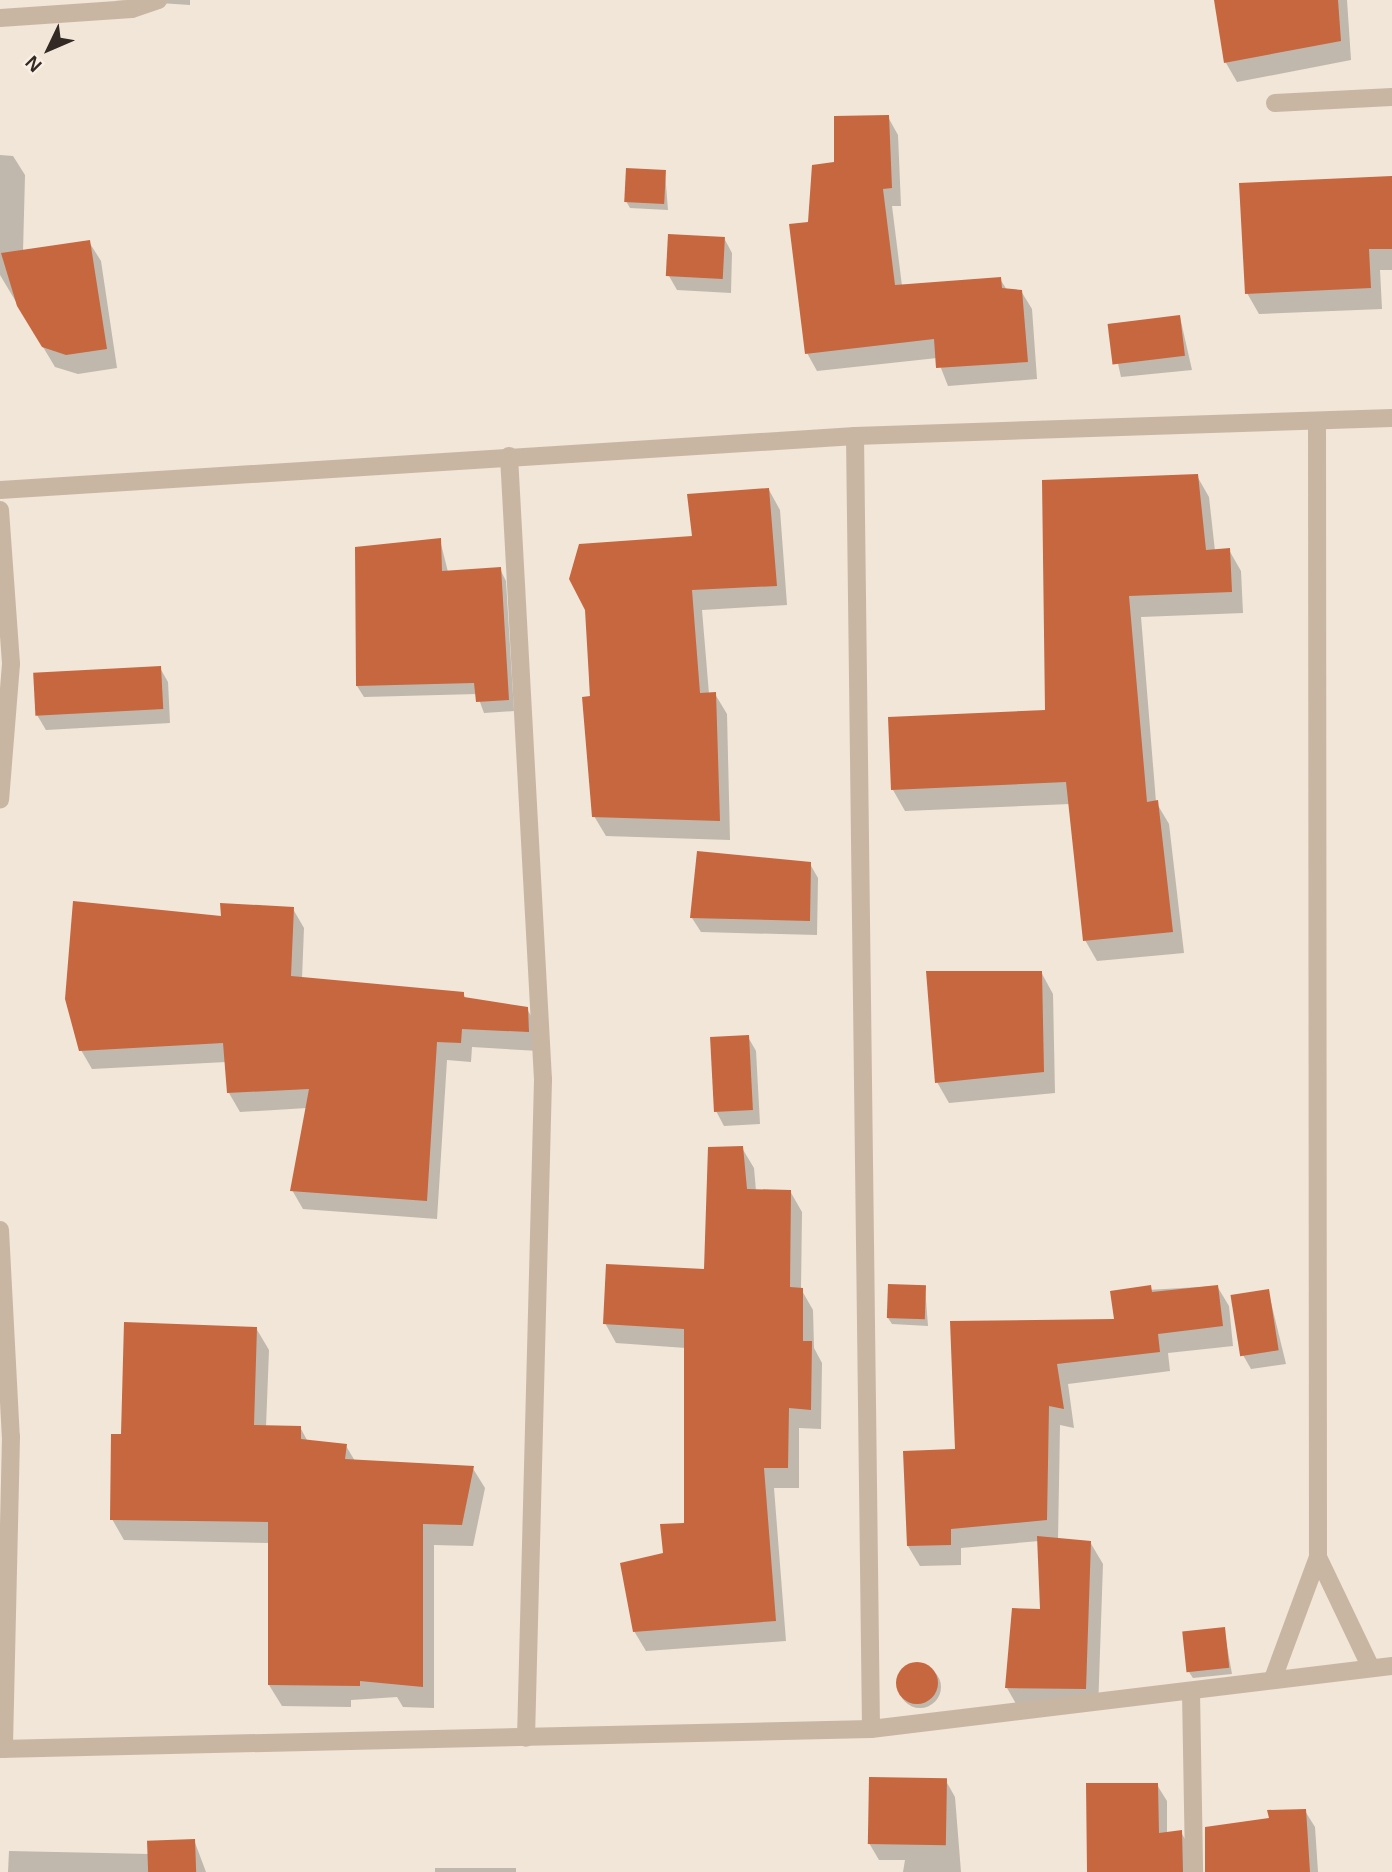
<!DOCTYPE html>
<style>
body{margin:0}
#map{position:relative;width:1392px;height:1872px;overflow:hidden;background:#f1e6d7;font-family:Helvetica,sans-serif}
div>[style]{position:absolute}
.shadow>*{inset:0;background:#0003;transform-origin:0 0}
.round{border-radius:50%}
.building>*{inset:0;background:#c6673f;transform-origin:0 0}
.street>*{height:18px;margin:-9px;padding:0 9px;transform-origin:9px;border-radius:9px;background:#c8b6a3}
span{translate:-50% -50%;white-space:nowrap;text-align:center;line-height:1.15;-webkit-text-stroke:5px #f9f0e3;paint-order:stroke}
.north{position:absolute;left:14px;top:14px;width:70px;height:70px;-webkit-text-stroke:5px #f9f0e3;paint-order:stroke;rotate:226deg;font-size:19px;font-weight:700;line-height:28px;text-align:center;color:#332a25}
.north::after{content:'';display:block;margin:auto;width:24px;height:32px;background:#332a25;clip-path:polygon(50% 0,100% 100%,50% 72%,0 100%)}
</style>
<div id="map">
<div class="shadow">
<div style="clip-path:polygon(114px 0,190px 0,190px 5px)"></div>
<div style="clip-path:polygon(1217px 0,1347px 0,1351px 60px,1237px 82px,1226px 63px)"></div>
<div style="clip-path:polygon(888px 117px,898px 135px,901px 206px,892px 206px,902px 286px,1000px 279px,1007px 290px,1021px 291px,1032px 309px,1037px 379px,948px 386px,937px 358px,817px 371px,807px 353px,810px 223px,835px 163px)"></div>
<div style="clip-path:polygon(0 155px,13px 156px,25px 175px,23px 252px,89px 242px,101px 261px,117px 368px,78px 374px,55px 367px,0 275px)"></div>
<div style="clip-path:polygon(665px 172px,668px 210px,630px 208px,626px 201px)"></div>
<div style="clip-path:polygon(1392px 186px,1392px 270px,1380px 270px,1382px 309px,1259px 314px,1247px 293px)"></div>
<div style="clip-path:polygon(724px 238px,732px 253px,731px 293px,677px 290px,669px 276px)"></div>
<div style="clip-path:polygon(1180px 317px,1192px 370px,1121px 377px,1109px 324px)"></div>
<div style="clip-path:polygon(1197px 476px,1209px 497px,1215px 551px,1229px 550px,1241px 571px,1243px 613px,1141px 617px,1156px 802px,1169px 824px,1184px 953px,1097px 961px,1085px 940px,1070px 804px,905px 811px,893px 790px,890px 719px,1047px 712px)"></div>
<div style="clip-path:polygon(769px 490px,780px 510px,787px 605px,702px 610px,709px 694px,715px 694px,727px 714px,730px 840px,606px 836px,594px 816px,587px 610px)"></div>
<div style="clip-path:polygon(440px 540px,448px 572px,500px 569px,506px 581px,514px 711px,484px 713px,477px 694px,364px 697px,357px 686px)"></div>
<div style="clip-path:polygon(160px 668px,168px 682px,170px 723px,46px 730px,37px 715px)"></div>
<div style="clip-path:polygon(810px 864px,818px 878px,817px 935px,701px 932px,692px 918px)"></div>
<div style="clip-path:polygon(293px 909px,304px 928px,302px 979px,463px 993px,466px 999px,527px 1009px,538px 1028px,539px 1051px,472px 1047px,471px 1062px,447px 1060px,437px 1219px,303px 1209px,292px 1190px,307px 1108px,240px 1112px,229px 1093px,226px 1062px,92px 1069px,81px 1050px,223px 918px)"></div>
<div style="clip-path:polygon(1041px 972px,1053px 994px,1055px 1093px,949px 1103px,937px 1082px)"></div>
<div style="clip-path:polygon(748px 1037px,756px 1051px,760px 1124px,724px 1126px,716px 1111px)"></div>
<div style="clip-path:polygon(742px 1148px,754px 1168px,756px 1191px,790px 1191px,802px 1212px,801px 1289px,813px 1310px,814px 1348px,822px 1363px,821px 1429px,799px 1428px,799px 1488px,774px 1488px,786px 1641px,646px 1651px,634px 1631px,665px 1554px,685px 1524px,686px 1348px,616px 1343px,605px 1323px,706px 1271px)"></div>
<div style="clip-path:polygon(1217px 1286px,1229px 1306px,1233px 1346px,1168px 1353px,1170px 1371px,1068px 1384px,1074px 1428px,1060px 1425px,1058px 1540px,1090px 1542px,1103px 1564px,1098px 1710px,1019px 1709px,1007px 1688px,1042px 1611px,1039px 1541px,961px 1548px,961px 1565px,920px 1566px,908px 1546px,957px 1451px,952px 1323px,1116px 1320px,1112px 1292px)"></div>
<div style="clip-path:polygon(925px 1287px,928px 1326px,892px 1324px,888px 1318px)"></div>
<div style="clip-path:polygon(1268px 1290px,1286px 1364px,1251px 1369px,1243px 1355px)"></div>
<div style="clip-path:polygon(256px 1328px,269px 1350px,266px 1427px,300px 1427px,308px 1442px,346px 1446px,355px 1461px,472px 1467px,485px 1488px,473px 1546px,434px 1545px,434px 1708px,403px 1707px,397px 1697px,351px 1700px,351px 1707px,282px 1706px,269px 1685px,270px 1543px,124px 1540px,112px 1519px,123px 1436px)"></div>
<div style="clip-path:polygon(1224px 1629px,1232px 1674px,1193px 1678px,1189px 1672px)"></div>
<div class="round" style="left:899px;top:1666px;width:42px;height:42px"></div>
<div style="clip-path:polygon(946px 1781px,955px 1797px,961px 1872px,903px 1872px,905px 1860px,879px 1860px,869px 1843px)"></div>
<div style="clip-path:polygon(1157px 1785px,1167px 1801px,1167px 1834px,1181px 1832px,1190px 1848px,1191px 1872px,1089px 1872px)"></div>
<div style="clip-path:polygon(1305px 1811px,1315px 1827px,1318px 1872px,1207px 1872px,1271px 1819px)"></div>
<div style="clip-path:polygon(194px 1840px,206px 1872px,8px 1872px,9px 1851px,149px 1854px)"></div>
<div style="left:435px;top:1868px;width:81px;height:4px"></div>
</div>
<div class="building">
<div style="clip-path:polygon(1214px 0,1338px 0,1341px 41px,1224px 63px)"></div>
<div style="clip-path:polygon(889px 115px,892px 188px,883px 189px,895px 285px,1001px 277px,1002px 288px,1022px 290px,1028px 362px,936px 368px,934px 339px,805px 354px,789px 224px,808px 222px,812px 165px,834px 162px,834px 116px)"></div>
<div style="left:626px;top:168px;width:40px;height:34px;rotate:3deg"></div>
<div style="clip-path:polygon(1392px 176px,1392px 249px,1369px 249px,1371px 288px,1245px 294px,1239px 183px)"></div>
<div style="left:668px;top:234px;width:57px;height:42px;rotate:3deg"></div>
<div style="clip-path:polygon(90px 240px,107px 349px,66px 355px,42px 347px,17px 306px,1px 253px)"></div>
<div style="left:1180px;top:315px;width:41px;height:73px;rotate:83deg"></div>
<div style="clip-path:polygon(1198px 474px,1206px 550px,1230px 548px,1232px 592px,1129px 596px,1147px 802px,1158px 800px,1173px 932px,1083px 941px,1066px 782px,891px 790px,888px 717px,1045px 710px,1042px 480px)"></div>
<div style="clip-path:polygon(769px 488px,777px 586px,692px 590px,700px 693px,716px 692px,720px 821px,592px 817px,582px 697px,590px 696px,585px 610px,569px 579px,579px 544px,692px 536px,687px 494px)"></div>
<div style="clip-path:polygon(441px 538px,442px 571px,501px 567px,509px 700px,476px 702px,474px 683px,356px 686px,355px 547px)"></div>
<div style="left:161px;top:666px;width:43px;height:128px;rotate:87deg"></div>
<div style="clip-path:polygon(697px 851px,811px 862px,810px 921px,690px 918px)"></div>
<div style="clip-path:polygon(73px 901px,221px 916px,220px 903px,294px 907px,291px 976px,464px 992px,464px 997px,528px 1007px,529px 1032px,462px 1029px,461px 1043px,437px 1042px,427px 1201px,290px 1191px,309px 1089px,227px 1093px,223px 1043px,79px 1051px,65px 999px)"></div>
<div style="clip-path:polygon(926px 971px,1042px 971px,1044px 1072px,935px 1083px)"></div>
<div style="left:749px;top:1035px;width:75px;height:39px;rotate:87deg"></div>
<div style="clip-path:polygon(743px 1146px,747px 1189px,791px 1190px,790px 1287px,803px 1288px,803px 1341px,812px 1341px,811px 1410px,789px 1408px,788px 1468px,764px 1468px,776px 1621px,633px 1632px,620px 1563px,663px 1553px,660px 1524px,684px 1523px,684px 1329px,603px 1324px,606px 1264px,704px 1269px,708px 1147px)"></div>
<div style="left:888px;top:1284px;width:38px;height:34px;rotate:2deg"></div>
<div style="clip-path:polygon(1151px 1285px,1152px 1292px,1218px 1285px,1223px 1326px,1158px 1334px,1160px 1352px,1057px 1364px,1064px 1409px,1049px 1406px,1047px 1520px,951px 1529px,951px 1545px,907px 1546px,903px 1451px,955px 1449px,950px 1321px,1114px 1319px,1110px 1291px)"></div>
<div style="left:1269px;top:1289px;width:62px;height:39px;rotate:81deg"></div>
<div style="clip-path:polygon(124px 1322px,257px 1327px,254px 1425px,301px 1426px,301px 1439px,347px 1444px,345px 1459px,474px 1466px,462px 1525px,423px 1524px,423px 1687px,360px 1681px,360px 1686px,268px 1685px,268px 1522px,110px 1520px,111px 1434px,121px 1434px)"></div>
<div style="clip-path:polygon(1037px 1536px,1091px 1541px,1086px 1689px,1005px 1688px,1012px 1608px,1040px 1609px)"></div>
<div style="left:1225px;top:1627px;width:41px;height:43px;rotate:84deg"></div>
<div class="round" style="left:896px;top:1662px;width:42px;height:42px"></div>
<div style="left:869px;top:1777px;width:78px;height:67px;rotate:1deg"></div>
<div style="clip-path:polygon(1086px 1783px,1158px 1783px,1159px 1833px,1182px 1830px,1183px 1872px,1087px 1872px)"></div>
<div style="clip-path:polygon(1306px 1809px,1310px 1872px,1205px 1872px,1205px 1827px,1269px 1818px,1267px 1810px)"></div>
<div style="left:195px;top:1839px;width:33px;height:48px;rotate:88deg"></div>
</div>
<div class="street">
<div style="left:0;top:18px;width:132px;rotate:-3.9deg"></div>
<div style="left:132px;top:9px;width:28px;rotate:-19deg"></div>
<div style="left:1275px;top:103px;width:117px;rotate:-2.9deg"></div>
<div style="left:855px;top:436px;width:1293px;rotate:89.29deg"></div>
<div style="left:509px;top:456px;width:625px;rotate:86.88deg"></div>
<div style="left:543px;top:1080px;width:658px;rotate:91.48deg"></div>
<div style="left:0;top:490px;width:857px;rotate:-3.61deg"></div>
<div style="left:855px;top:436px;width:537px;rotate:-1.92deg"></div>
<div style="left:0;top:510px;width:154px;rotate:85.9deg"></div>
<div style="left:11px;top:664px;width:136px;rotate:94.6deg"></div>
<div style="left:0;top:1230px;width:207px;rotate:87deg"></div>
<div style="left:11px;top:1437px;width:312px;rotate:91.3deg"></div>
<div style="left:1318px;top:1557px;width:121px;rotate:64.5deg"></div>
<div style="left:1274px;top:1676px;width:127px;rotate:-69.7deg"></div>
<div style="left:1318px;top:1557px;width:1135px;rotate:-90.05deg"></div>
<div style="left:1191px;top:1692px;width:180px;rotate:89deg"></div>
<div style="left:0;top:1749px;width:871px;rotate:-1.32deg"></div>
<div style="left:871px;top:1729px;width:525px;rotate:-6.89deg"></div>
</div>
<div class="north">N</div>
</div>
